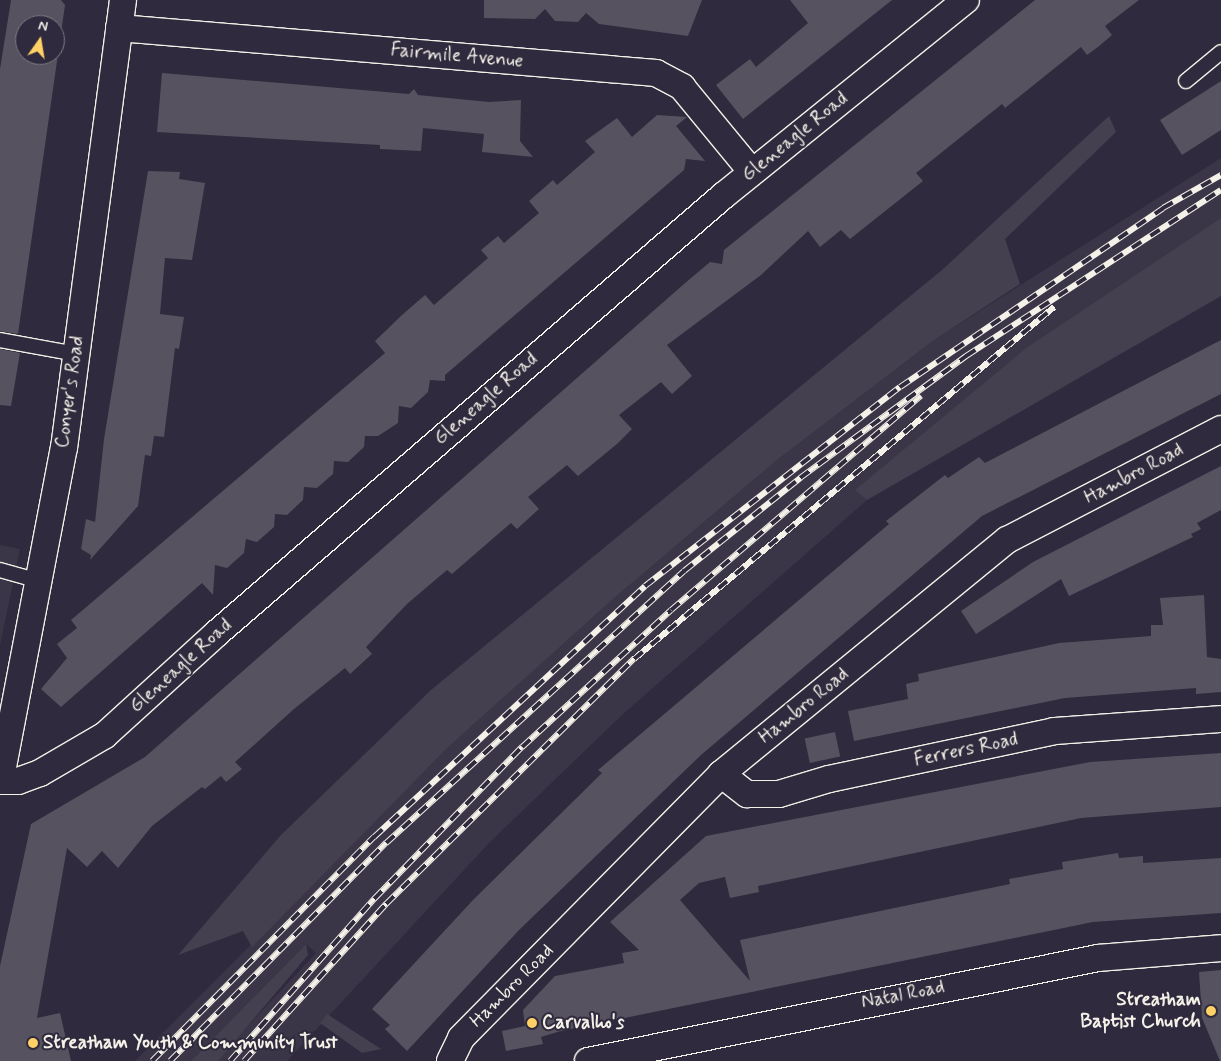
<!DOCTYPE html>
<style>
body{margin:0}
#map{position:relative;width:1221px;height:1061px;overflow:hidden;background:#2f2a3d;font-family:Mynerve,sans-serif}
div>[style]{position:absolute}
.built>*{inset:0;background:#3b3647}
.green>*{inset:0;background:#454050}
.building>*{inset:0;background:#56525f;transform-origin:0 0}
.roads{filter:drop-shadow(1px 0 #f4f1e8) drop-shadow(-1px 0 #f4f1e8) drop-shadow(0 1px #f4f1e8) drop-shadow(0 -1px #f4f1e8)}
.service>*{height:14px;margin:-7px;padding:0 7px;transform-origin:7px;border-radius:7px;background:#2f2a3d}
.minor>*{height:26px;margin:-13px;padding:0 13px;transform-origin:13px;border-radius:13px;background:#2f2a3d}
.rail>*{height:5.5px;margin-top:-2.75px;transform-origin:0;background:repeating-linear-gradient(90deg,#2f2a3d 0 11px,#f4f1e8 0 22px);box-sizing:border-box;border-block:1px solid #f4f1e8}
.dots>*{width:14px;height:14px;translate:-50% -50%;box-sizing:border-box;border:2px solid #2f2a3d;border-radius:50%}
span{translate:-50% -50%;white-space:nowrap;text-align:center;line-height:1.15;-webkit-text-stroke:4px #2f2a3d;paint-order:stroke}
.street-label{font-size:19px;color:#f4f1e8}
.poi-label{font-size:19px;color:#f4f1e8;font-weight:700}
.right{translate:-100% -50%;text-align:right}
.left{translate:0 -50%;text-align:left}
.north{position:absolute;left:15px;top:15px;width:50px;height:50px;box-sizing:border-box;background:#2f2a3d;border:1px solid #7e7a81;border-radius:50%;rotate:13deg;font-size:14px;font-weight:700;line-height:20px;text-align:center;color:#f4f1e8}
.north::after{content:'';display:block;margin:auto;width:18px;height:22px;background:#ffd166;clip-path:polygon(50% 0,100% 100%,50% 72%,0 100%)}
</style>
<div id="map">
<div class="built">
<div style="clip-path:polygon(1221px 158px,1221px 218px,1026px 348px,856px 490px,867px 500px,622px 715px,489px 843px,287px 1061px,215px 1061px,316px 953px,306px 944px,191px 1061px,135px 1061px,445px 750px,613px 599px,777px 460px,934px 340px)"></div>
<div style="clip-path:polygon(0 545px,20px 549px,0 645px)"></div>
</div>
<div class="green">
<div style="clip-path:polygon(1109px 116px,1116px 132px,1005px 239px,1020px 284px,934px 340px,777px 460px,613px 599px,445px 750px,252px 947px,243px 931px,178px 955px,281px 835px,431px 690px,942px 270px)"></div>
<div style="clip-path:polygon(1221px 218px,1221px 296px,867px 500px,855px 490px,1026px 348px)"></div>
<div style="clip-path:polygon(306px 944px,308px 955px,218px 1061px,191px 1061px)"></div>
<div style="clip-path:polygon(327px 1014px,381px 1049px,362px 1053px,320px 1023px)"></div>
</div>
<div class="building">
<div style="clip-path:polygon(evenodd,11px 0,61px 0,65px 5px,18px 334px,0 331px,0 69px,11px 0,25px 25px,55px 25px,55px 55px,25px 55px,25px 25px)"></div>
<div style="clip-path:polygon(484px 0,702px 0,688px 36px,599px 24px,586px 13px,578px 22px,555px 21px,545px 9px,535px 19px,484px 18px)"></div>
<div style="clip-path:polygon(790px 0,892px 0,743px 119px,716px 85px,750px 59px,756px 67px,808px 23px)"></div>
<div style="clip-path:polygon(1035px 0,1139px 0,1105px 26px,1112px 35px,1098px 47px,1087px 55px,1081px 47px,1005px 108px,1002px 104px,916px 173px,923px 181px,850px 239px,841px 230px,820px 247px,808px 231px,761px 275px,667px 345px,692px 376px,672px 394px,661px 382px,619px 415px,632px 429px,617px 444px,578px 476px,567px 465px,528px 497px,539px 509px,517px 529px,511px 523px,452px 574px,447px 570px,407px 604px,366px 647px,372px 654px,350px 674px,345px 668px,294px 709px,235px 762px,242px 769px,226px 782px,221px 776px,205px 789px,202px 787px,152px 826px,118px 868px,102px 851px,87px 867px,67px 848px,37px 1018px,60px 1013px,71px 1061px,0 1061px,0 966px,31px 824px,145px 757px,684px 284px,710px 262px,722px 264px,724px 250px)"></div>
<div style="clip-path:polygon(162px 73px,374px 91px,409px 94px,414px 89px,418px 95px,489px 102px,521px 100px,520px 141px,533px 157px,482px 152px,484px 134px,423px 128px,421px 151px,380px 149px,380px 145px,157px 132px)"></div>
<div style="clip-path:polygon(1221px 81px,1221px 130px,1182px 155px,1160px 120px)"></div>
<div style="clip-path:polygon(657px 115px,687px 117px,676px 126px,705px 161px,686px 159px,684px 170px,445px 375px,445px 381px,430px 380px,428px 392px,411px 408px,399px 406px,398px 423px,378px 436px,365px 436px,364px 447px,348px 462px,334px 461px,333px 474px,317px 488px,304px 487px,303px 500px,287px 515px,275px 514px,274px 527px,257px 542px,246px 539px,244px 553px,227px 568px,215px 565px,213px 595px,202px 583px,61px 707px,41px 689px,67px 658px,57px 644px,77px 628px,71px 620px,385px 353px,375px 341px,402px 315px,425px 295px,434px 305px,488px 258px,481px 250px,498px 236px,504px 243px,539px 213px,529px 201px,553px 180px,557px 185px,595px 152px,585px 141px,617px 118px,632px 137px)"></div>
<div style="clip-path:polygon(148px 171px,180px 172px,179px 179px,205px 183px,192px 260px,165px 258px,160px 314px,184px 317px,179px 349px,175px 348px,164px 437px,154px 436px,151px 456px,145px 455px,138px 506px,90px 560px,91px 555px,81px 549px,86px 519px,95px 522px,104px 439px)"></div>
<div style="clip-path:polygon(1221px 340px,1221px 394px,982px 516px,701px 755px,519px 930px,407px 1051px,385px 1029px,390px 1025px,372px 1009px,473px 900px,602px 773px,598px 770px,889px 524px,886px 521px,945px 475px,948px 478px,979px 457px,985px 463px)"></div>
<div style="clip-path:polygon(0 349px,20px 353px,11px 406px,0 405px)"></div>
<div style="clip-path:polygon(1221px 466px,1221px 510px,1197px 523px,1201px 529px,1191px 534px,1193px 537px,1069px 596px,1061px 579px,976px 634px,961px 611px,1033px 562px)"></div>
<div style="clip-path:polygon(1204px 595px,1207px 657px,1221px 659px,1221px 692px,1196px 694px,1196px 688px,1065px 698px,854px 741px,848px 711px,908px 699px,906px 684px,919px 681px,918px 674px,1059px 643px,1151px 636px,1151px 625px,1163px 625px,1160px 598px)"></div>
<div style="left:835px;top:732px;width:25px;height:31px;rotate:78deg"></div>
<div style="clip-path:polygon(1221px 753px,1221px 807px,1081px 818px,758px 886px,759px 892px,730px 898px,725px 877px,699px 883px,680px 900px,750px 981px,740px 940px,1010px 884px,1009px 879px,1063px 869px,1062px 862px,1118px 853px,1119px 858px,1143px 856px,1143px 863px,1221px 858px,1221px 913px,1093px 922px,561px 1031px,541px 1037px,543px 1044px,506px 1051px,502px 1031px,525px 1026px,523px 1010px,555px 976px,624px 963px,622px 953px,639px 950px,610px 922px,706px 836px,1090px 762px)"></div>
<div style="clip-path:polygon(1221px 970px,1221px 1061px,1220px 1061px,1202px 1018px,1199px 972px)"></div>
</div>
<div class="roads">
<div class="service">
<div style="left:1186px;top:81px;width:45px;rotate:-39.6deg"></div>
<div style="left:0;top:340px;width:77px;rotate:10.4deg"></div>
<div style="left:0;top:570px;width:41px;rotate:15.8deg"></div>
</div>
<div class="minor">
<div style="left:123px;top:0;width:451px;rotate:97.5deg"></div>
<div style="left:64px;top:447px;width:340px;rotate:100.8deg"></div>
<div style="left:0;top:781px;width:18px"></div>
<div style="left:18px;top:781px;width:23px;rotate:-20deg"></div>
<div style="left:40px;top:773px;width:75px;rotate:-30.3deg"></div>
<div style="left:105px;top:735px;width:151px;rotate:-42.3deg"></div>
<div style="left:217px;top:633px;width:669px;rotate:-40.82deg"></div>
<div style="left:723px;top:196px;width:312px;rotate:-38.9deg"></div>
<div style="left:119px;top:28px;width:539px;rotate:4.79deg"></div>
<div style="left:656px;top:73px;width:30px;rotate:28deg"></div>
<div style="left:682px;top:87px;width:110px;rotate:50.5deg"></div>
<div style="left:721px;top:774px;width:33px;rotate:38deg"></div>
<div style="left:747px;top:794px;width:32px"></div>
<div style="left:779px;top:794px;width:52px;rotate:-16.7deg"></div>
<div style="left:829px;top:779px;width:230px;rotate:-12deg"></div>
<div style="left:1054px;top:731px;width:167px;rotate:-4.1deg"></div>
<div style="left:450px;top:1061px;width:25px;rotate:-64deg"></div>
<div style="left:461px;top:1038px;width:371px;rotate:-45.4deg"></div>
<div style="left:721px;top:774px;width:370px;rotate:-39.3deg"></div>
<div style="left:1007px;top:540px;width:241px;rotate:-27.4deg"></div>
<div style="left:588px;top:1061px;width:520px;rotate:-11.42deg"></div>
<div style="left:1098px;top:958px;width:123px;rotate:-4.6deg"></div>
</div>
</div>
<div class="rail">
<div style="left:152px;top:1061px;width:315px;rotate:-45.3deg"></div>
<div style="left:374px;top:837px;width:369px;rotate:-42.8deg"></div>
<div style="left:645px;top:586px;width:323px;rotate:-38deg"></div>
<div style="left:900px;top:387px;width:318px;rotate:-34.2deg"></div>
<div style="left:1163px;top:208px;width:67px;rotate:-29.6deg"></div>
<div style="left:170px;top:1061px;width:307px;rotate:-45.3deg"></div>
<div style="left:386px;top:843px;width:403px;rotate:-42.4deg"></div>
<div style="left:684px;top:571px;width:149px;rotate:-38.7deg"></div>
<div style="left:800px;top:478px;width:206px;rotate:-36.3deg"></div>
<div style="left:966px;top:356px;width:304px;rotate:-33.1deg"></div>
<div style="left:230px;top:1061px;width:217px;rotate:-48.4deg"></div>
<div style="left:374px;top:899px;width:212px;rotate:-45.8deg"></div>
<div style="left:522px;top:747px;width:202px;rotate:-42.6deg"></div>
<div style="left:671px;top:610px;width:329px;rotate:-40.6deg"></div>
<div style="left:244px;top:1061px;width:212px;rotate:-47.9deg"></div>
<div style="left:386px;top:904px;width:349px;rotate:-44.7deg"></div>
<div style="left:634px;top:659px;width:548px;rotate:-39.97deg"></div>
</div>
<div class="dots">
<div style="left:1211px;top:1011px;background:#ffd166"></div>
<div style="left:532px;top:1023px;background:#ffd166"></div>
<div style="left:33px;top:1043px;background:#ffd166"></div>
</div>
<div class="street-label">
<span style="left:457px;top:56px;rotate:5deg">Fairmile Avenue</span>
<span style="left:795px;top:137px;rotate:-39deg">Gleneagle Road</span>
<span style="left:70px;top:392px;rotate:-82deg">Conyer's Road</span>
<span style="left:486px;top:399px;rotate:-41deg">Gleneagle Road</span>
<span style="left:1134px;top:474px;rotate:-28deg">Hambro Road</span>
<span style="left:181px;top:666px;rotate:-42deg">Gleneagle Road</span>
<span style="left:804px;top:706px;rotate:-39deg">Hambro Road</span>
<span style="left:966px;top:750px;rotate:-12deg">Ferrers Road</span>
<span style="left:512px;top:986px;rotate:-45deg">Hambro Road</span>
<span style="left:903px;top:995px;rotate:-11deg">Natal Road</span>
</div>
<div class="poi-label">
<span class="right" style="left:1201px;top:1011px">Streatham<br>Baptist Church</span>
<span class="left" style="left:542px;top:1023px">Carvalho's</span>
<span class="left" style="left:43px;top:1043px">Streatham Youth &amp; Community Trust</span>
</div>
<div class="north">N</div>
</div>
